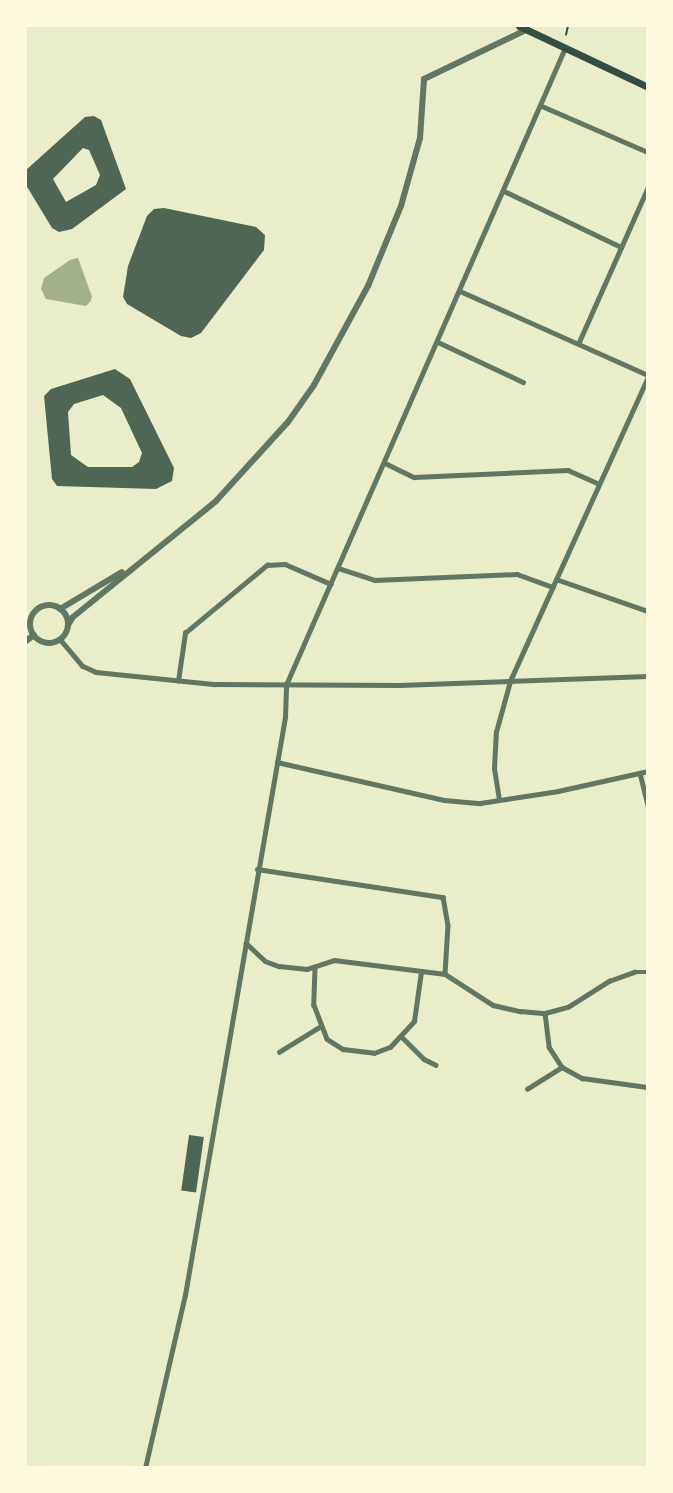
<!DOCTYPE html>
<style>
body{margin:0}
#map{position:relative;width:673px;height:1493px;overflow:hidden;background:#e9edc9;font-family:Signika,sans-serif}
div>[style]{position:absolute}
.water>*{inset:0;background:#a3b18a}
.building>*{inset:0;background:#4f6655;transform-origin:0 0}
.path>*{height:1.5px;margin:-0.75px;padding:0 0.75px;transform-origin:0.75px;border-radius:0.75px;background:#344e41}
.minor>*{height:4.5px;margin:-2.25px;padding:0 2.25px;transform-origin:2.25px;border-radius:2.25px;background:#617663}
.tertiary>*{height:6px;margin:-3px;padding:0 3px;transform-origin:3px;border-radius:3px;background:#617663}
.tertiary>.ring{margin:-3px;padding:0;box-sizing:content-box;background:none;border:6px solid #617663;border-radius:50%}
.secondary>*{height:7px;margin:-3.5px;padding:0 3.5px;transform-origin:3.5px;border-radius:3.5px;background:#344e41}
span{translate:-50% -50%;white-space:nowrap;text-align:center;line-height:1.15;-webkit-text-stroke:6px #fefae0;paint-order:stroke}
.frame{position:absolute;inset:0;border:27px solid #fefae0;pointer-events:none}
</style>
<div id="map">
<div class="water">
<div style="clip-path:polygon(78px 258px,92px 297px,90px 302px,86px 306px,46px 299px,41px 289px,44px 278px,70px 260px)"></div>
</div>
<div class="building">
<div style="clip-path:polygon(evenodd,94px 116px,101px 120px,126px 189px,72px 229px,59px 232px,52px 228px,26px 185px,26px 170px,85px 117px,94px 116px,83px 148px,89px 150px,100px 175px,96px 185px,66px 202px,53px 179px,83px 148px)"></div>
<div style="clip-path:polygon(164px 208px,256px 227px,265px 235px,264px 250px,201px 333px,191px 338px,181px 336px,127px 304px,123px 297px,128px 266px,147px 216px,154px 209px)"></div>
<div style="clip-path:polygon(evenodd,115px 369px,130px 379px,174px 468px,172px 481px,156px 489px,57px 486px,52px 479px,44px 396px,51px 389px,115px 369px,103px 395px,121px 408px,142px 453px,139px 462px,132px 467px,88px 467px,71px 455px,68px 412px,74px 404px,103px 395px)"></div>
<div style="left:189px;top:1135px;width:15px;height:56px;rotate:8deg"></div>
</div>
<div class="path">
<div style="left:566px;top:35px;width:9px;rotate:-77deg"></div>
</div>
<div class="minor">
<div style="left:542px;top:106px;width:116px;rotate:23.5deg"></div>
<div style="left:504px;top:191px;width:130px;rotate:25.6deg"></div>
<div style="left:460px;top:291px;width:206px;rotate:24.1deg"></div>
<div style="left:438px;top:342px;width:94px;rotate:25.2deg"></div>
<div style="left:579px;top:342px;width:170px;rotate:-66deg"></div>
<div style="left:385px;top:463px;width:32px;rotate:26deg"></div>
<div style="left:414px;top:477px;width:154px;rotate:-2.6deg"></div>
<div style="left:568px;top:470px;width:34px;rotate:24deg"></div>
<div style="left:338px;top:568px;width:38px;rotate:18deg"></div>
<div style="left:374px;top:580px;width:143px;rotate:-2.4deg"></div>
<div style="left:517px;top:574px;width:38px;rotate:20deg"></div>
<div style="left:556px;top:579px;width:97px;rotate:19.2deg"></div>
<div style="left:60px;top:639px;width:35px;rotate:50deg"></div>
<div style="left:83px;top:666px;width:14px;rotate:25deg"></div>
<div style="left:96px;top:672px;width:120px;rotate:5.8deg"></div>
<div style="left:215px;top:684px;width:185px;rotate:0.3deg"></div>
<div style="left:400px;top:685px;width:248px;rotate:-2.1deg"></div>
<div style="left:178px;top:681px;width:49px;rotate:-81.7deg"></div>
<div style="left:185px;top:633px;width:107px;rotate:-39.7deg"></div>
<div style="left:267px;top:565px;width:18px;rotate:-3deg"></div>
<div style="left:285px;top:564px;width:50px;rotate:23.5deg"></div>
<div style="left:277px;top:762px;width:171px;rotate:12.8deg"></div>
<div style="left:444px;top:800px;width:36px;rotate:5deg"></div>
<div style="left:480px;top:803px;width:79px;rotate:-8.7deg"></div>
<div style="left:558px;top:791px;width:92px;rotate:-12.5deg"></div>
<div style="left:640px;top:773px;width:34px;rotate:76deg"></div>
<div style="left:499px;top:800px;width:32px;rotate:-99deg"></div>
<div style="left:494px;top:768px;width:36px;rotate:-87deg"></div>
<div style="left:496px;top:732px;width:53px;rotate:-74.6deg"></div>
<div style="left:510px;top:681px;width:334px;rotate:-65.6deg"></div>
<div style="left:257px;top:869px;width:188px;rotate:8.6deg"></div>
<div style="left:443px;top:897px;width:28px;rotate:80deg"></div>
<div style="left:448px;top:925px;width:49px;rotate:93.5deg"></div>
<div style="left:246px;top:943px;width:26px;rotate:43deg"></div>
<div style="left:265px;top:961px;width:15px;rotate:20deg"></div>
<div style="left:279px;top:966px;width:28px;rotate:6deg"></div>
<div style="left:307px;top:969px;width:28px;rotate:-18deg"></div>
<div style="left:334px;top:960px;width:112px;rotate:7.2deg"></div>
<div style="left:445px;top:974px;width:57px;rotate:32.9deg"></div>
<div style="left:493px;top:1005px;width:28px;rotate:13deg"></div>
<div style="left:520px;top:1011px;width:25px;rotate:5deg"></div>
<div style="left:545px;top:1013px;width:24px;rotate:-15deg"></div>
<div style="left:568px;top:1007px;width:49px;rotate:-32.4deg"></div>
<div style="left:609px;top:981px;width:27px;rotate:-20deg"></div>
<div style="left:634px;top:972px;width:14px"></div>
<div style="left:315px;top:968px;width:37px;rotate:92deg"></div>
<div style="left:314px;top:1005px;width:36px;rotate:69deg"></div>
<div style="left:327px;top:1039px;width:19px;rotate:32deg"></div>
<div style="left:343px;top:1049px;width:31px;rotate:7deg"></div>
<div style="left:374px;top:1053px;width:17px;rotate:-21deg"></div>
<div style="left:390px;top:1047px;width:35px;rotate:-47deg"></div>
<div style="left:414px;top:1021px;width:49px;rotate:-81.9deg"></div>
<div style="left:545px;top:1013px;width:34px;rotate:83deg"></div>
<div style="left:549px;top:1047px;width:24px;rotate:57deg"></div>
<div style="left:562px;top:1067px;width:23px;rotate:29deg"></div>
<div style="left:582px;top:1078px;width:67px;rotate:7.8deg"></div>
<div style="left:402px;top:1037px;width:31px;rotate:45deg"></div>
<div style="left:424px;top:1059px;width:13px;rotate:27deg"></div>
<div style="left:279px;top:1052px;width:49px;rotate:-31.8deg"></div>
<div style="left:527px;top:1089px;width:41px;rotate:-32.2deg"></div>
<div style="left:145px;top:1468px;width:178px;rotate:-77deg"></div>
<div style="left:185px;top:1295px;width:587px;rotate:-80.18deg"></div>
<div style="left:285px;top:717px;width:32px;rotate:-88deg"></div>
<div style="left:286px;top:685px;width:695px;rotate:-66.35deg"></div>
</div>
<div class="tertiary">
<div class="ring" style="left:30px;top:605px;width:32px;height:32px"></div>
<div style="left:60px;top:609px;width:72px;rotate:-30.8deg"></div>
<div style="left:68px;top:625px;width:9px;rotate:-58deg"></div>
<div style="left:73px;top:617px;width:184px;rotate:-39deg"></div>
<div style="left:216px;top:501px;width:107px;rotate:-47.7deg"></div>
<div style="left:288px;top:422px;width:45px;rotate:-54.9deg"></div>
<div style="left:314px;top:385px;width:113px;rotate:-61.4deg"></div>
<div style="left:368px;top:286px;width:87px;rotate:-67.6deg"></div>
<div style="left:401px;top:206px;width:71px;rotate:-74.4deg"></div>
<div style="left:420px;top:138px;width:59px;rotate:-86.1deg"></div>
<div style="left:424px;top:79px;width:113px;rotate:-25.7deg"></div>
<div style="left:26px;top:641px;width:10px;rotate:-37deg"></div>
</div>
<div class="secondary">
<div style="left:519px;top:26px;width:143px;rotate:25.3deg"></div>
</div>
<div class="frame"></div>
</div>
